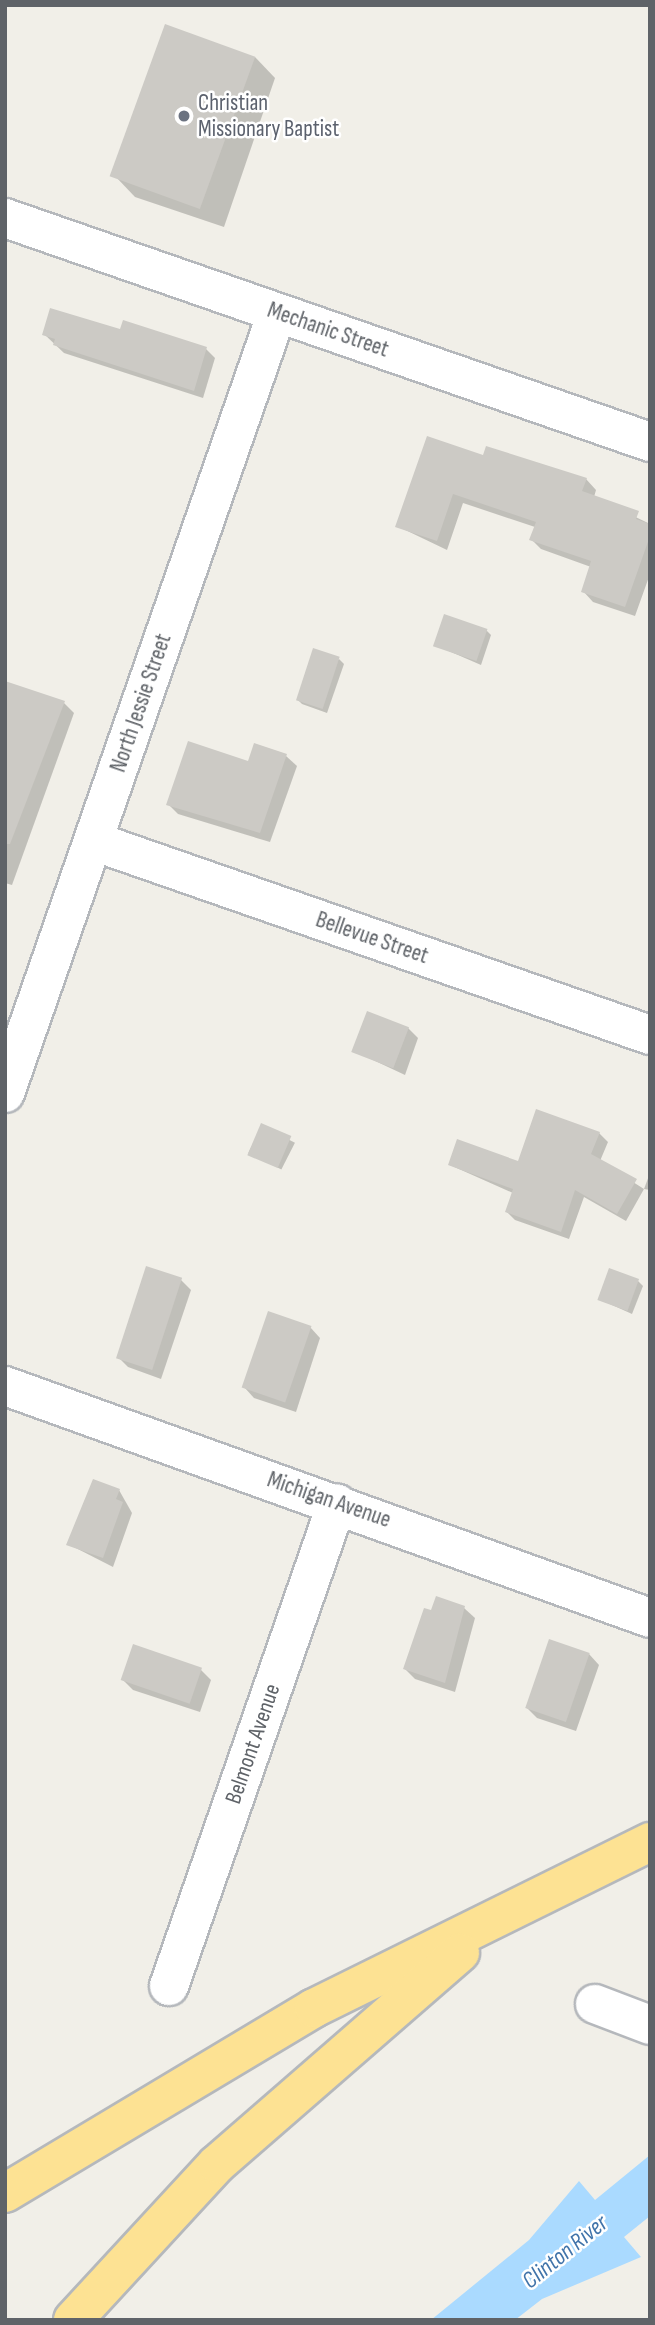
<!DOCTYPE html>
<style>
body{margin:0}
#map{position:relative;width:655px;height:2325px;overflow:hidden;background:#f1efe8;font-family:"Sofia Sans Condensed",sans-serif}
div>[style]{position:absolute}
.water>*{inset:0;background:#aadaff}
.shadow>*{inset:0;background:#0003;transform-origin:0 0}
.building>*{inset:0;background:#cccac5;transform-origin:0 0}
.roads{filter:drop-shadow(2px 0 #b5b8bc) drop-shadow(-2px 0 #b5b8bc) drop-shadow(0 2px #b5b8bc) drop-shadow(0 -2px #b5b8bc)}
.minor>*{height:38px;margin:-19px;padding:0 19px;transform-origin:19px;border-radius:19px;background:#fff}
.highway>*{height:38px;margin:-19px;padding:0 19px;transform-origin:19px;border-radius:19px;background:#fde293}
.dots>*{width:19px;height:19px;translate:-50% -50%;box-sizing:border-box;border:4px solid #fff;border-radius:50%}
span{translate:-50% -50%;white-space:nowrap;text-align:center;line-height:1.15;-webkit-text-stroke:5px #fff;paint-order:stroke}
.worship-label{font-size:23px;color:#5b616d}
.left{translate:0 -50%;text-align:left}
.street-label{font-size:23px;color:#5f6368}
.water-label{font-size:24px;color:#4174aa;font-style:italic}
.frame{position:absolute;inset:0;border:7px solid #5f6368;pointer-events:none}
</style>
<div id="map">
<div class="water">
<div style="clip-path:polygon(650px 2155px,650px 2216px,624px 2237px,641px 2257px,542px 2299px,515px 2320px,431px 2320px,529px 2240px,579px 2181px,595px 2200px)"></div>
</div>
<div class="shadow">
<div style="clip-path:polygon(255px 57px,275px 78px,224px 227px,135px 197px,115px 176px)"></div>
<div style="clip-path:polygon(121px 331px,206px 349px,215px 358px,203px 398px,64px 353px,44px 334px)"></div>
<div style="clip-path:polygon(484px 457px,586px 479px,596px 490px,594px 497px,648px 523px,650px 574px,635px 616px,593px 602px,583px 591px,591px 567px,541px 549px,531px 539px,535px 527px,463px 503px,447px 550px,397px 526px)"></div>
<div style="clip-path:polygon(486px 630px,491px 635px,481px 665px,435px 645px)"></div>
<div style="clip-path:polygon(339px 659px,344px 664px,327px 713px,302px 704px,297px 699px)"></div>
<div style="clip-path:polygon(5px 698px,64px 703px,74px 713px,12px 885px,5px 883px)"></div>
<div style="clip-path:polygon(286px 756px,297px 766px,270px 842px,178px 814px,168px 804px)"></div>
<div style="clip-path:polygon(408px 1028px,418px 1038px,405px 1075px,354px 1051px)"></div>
<div style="left:262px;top:1126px;width:37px;height:30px;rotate:27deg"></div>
<div style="clip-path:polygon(599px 1133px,608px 1142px,600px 1161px,644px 1189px,626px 1221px,584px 1197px,569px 1239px,515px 1220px,507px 1212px,513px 1193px,450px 1165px,520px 1163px)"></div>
<div style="clip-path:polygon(650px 1173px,650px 1190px,644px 1189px)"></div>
<div style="clip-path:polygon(181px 1280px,191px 1290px,161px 1379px,128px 1367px,118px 1357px)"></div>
<div style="clip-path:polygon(638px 1281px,643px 1286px,632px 1314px,599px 1299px)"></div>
<div style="clip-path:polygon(310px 1327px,320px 1338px,296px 1412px,254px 1398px,244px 1387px)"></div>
<div style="clip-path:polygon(119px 1490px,132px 1513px,113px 1567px,68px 1544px)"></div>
<div style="clip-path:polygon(464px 1608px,475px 1618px,455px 1692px,415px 1679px,405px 1669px,432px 1613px)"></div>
<div style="clip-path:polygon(589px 1654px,599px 1665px,576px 1731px,537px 1718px,527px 1708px)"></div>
<div style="clip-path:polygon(201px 1670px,211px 1680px,200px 1712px,133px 1690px,123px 1680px)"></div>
</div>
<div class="building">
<div style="left:165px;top:24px;width:96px;height:162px;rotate:20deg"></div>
<div style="clip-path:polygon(50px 308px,120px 329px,123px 320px,207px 347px,194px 391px,53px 345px,55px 339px,42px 335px)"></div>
<div style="clip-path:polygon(427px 436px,483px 455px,486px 446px,587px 478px,582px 491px,639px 511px,636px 519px,650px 524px,650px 536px,625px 607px,581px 592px,591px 561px,529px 540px,536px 522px,453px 494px,437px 541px,395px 527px)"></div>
<div style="left:444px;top:614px;width:46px;height:34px;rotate:19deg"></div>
<div style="left:313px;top:648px;width:28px;height:55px;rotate:18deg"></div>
<div style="clip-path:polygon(5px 681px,65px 701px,10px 844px,5px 844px)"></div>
<div style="clip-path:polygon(188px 741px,248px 761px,254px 743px,287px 754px,260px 833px,166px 805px)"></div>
<div style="left:367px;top:1011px;width:45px;height:44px;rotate:21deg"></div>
<div style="clip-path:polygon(536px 1109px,600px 1132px,591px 1154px,637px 1179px,617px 1214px,575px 1190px,561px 1232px,505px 1212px,513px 1189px,448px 1165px,457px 1139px,518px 1161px)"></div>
<div style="left:261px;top:1123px;width:33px;height:35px;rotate:23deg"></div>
<div style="left:146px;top:1266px;width:38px;height:97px;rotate:18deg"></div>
<div style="left:609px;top:1268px;width:32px;height:34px;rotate:20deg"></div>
<div style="left:268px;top:1311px;width:46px;height:81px;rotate:19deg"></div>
<div style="clip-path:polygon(93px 1479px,120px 1489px,116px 1499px,123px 1502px,103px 1558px,66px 1545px)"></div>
<div style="clip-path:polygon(436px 1596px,465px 1606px,445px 1683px,403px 1669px,424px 1608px,431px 1610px)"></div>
<div style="left:549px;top:1639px;width:43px;height:73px;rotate:19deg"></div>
<div style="left:133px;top:1644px;width:73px;height:38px;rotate:19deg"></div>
</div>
<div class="roads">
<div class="minor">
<div style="left:5px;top:218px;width:683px;rotate:19.15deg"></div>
<div style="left:93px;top:841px;width:590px;rotate:19.2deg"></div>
<div style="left:5px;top:1093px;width:826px;rotate:-70.78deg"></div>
<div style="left:5px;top:1386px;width:685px;rotate:19.78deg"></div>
<div style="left:169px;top:1986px;width:511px;rotate:-70.82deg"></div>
<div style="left:595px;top:2004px;width:59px;rotate:20.9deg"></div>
</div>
<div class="highway">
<div style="left:5px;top:2193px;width:360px;rotate:-30.9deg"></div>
<div style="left:314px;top:2008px;width:375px;rotate:-26.3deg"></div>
<div style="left:73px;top:2320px;width:212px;rotate:-47.3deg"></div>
<div style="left:217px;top:2164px;width:322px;rotate:-41deg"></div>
</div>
</div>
<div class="dots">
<div style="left:184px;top:116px;background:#6b7280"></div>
</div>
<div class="worship-label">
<span class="left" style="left:198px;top:116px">Christian<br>Missionary Baptist</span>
</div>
<div class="street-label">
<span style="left:328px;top:330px;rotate:19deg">Mechanic Street</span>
<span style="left:141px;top:703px;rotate:-71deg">North Jessie Street</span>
<span style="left:372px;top:938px;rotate:19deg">Bellevue Street</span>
<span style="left:329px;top:1500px;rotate:19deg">Michigan Avenue</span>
<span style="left:253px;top:1744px;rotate:-71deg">Belmont Avenue</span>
</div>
<div class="water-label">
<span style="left:565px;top:2252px;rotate:-39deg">Clinton River</span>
</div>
<div class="frame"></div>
</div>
